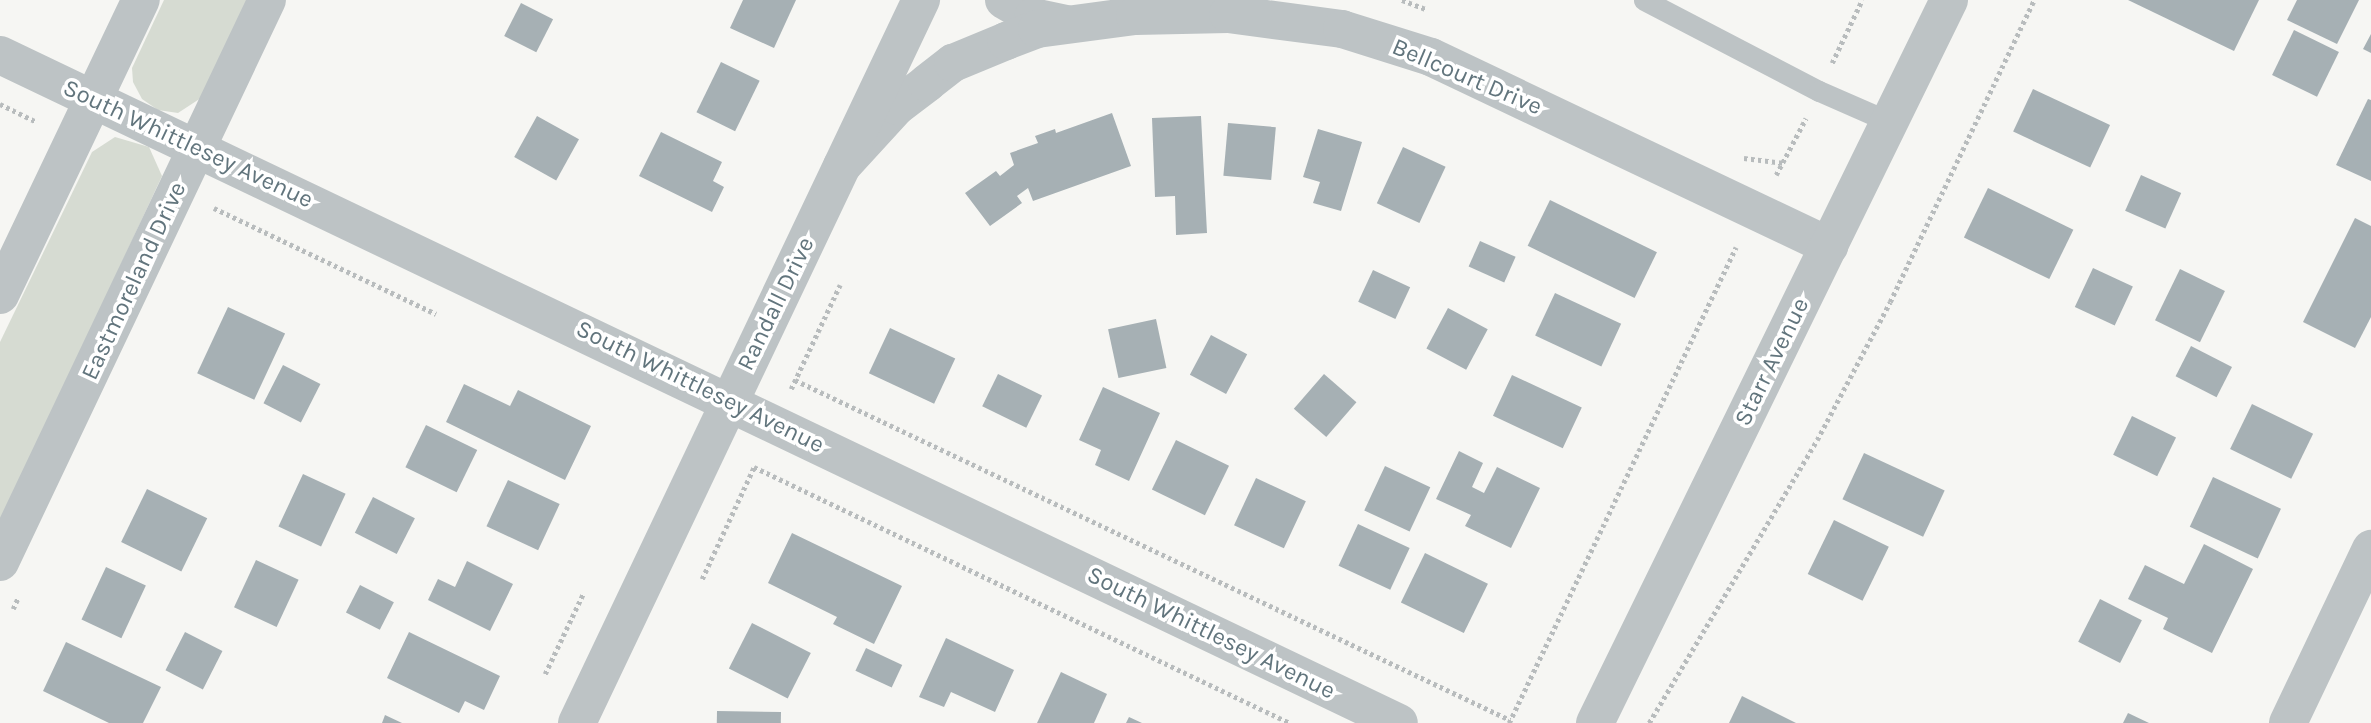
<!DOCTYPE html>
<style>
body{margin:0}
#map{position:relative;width:2371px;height:723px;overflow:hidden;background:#f6f6f3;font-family:Karla,sans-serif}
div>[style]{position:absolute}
.green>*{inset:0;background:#d6dbd2}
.building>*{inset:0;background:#a6b0b4;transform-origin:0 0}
.path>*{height:4.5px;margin-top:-2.25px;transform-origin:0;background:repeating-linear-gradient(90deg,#b8bcbd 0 3.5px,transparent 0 7px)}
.service>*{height:21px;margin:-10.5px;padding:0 10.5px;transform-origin:10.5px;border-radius:10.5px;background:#bdc3c5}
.minor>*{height:38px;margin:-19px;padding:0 19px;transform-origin:19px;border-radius:19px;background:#bdc3c5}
.tertiary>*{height:38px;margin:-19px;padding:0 19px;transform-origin:19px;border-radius:19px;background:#bdc3c5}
span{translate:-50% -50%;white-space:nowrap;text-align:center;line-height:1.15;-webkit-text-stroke:7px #fff;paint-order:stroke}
.street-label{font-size:24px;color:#62757d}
</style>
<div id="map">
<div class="green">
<div style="clip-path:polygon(164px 0,249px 0,204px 96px,178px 113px,158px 110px,142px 99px,133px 82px,132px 68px)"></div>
<div style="clip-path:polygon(115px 137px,149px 147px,162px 176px,0 525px,0 342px,92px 152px)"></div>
</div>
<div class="building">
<div style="clip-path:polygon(743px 0,796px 0,774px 48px,730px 28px)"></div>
<div style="clip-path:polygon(2128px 0,2259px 0,2234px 51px)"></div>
<div style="clip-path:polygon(2297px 0,2359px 0,2337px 44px,2287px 20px)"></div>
<div style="left:521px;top:3px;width:36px;height:37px;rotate:27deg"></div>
<div style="left:2294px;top:30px;width:50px;height:50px;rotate:26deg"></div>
<div style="clip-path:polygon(2371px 34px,2371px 53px,2363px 49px)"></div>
<div style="left:721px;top:62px;width:43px;height:56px;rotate:26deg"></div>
<div style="left:2033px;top:89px;width:85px;height:47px;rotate:25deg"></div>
<div style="clip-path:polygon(2368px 99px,2371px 100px,2371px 181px,2336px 165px)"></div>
<div style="clip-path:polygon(1112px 113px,1131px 166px,1033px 201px,1028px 188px,1017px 196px,1022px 203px,990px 226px,965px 193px,996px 171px,1000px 176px,1014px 165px,1010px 153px,1038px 143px,1035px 136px,1055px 129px,1056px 133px)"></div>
<div style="left:537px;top:116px;width:48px;height:47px;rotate:29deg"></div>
<div style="clip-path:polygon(1201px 116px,1207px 233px,1176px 235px,1175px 196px,1155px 197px,1152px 118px)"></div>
<div style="left:1228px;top:123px;width:48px;height:53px;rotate:5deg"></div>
<div style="clip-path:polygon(1318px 129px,1362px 142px,1341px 211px,1313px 203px,1320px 182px,1303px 177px)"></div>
<div style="clip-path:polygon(661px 132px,722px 162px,713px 181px,724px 187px,712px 212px,639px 176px)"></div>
<div style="left:1403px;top:147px;width:47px;height:62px;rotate:25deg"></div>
<div style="left:2141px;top:175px;width:44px;height:39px;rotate:24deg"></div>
<div style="left:1988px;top:188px;width:95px;height:55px;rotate:26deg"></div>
<div style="left:1550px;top:200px;width:119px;height:51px;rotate:26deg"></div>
<div style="clip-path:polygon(2355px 218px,2371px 226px,2371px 317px,2355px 348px,2303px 322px)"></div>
<div style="left:1480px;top:241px;width:39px;height:28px;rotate:24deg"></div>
<div style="left:2093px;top:268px;width:44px;height:43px;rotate:25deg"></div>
<div style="left:2180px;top:269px;width:50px;height:57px;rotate:26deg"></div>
<div style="left:1373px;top:270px;width:41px;height:35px;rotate:25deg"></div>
<div style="left:1555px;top:293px;width:73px;height:47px;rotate:25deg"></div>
<div style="left:228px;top:307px;width:63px;height:73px;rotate:25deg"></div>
<div style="left:1448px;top:308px;width:45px;height:46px;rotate:28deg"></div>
<div style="left:1156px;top:319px;width:50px;height:49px;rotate:78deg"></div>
<div style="left:890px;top:328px;width:72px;height:50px;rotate:25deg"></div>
<div style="left:1211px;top:335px;width:41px;height:45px;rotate:28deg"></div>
<div style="left:2191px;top:346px;width:46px;height:34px;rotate:27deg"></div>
<div style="left:283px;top:365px;width:42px;height:43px;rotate:27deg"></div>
<div style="left:998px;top:374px;width:49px;height:36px;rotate:26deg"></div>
<div style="left:1324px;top:374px;width:43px;height:46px;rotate:41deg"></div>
<div style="left:1512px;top:375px;width:77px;height:45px;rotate:25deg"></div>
<div style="clip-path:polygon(464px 384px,510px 406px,518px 390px,591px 426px,565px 480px,446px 422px)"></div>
<div style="clip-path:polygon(1103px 387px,1160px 413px,1129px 481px,1095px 465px,1101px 450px,1079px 440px)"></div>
<div style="left:2252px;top:404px;width:68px;height:50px;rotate:26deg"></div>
<div style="left:2132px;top:416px;width:49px;height:43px;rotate:26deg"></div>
<div style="left:426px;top:425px;width:57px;height:47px;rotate:26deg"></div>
<div style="left:1176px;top:440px;width:59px;height:55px;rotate:26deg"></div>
<div style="clip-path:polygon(1459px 451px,1483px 463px,1472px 487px,1484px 493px,1497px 467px,1540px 488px,1511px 548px,1465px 526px,1471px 515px,1436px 499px)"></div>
<div style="left:1864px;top:453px;width:89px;height:51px;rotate:25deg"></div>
<div style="left:1385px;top:466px;width:50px;height:49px;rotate:25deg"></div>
<div style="left:303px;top:474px;width:47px;height:58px;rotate:25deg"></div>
<div style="left:2213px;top:477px;width:75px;height:55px;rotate:25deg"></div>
<div style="left:1256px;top:478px;width:55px;height:52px;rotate:25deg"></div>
<div style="left:508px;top:480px;width:57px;height:51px;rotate:25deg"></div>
<div style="left:147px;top:489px;width:67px;height:59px;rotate:26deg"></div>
<div style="left:373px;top:497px;width:47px;height:40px;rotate:27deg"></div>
<div style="left:1834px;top:520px;width:61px;height:60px;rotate:26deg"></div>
<div style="left:1358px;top:524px;width:57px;height:46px;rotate:25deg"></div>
<div style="clip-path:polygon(792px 533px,902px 586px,874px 644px,833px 624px,837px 617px,768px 583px)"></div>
<div style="clip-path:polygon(2204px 544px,2253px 569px,2212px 653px,2163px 629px,2168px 618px,2128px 599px,2145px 565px,2184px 584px)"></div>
<div style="left:1425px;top:553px;width:70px;height:55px;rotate:26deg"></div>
<div style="left:256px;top:560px;width:47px;height:52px;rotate:25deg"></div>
<div style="clip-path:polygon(467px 561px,513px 584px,490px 631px,428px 600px,438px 579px,455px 587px)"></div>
<div style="left:106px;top:567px;width:44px;height:58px;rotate:25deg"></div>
<div style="left:360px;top:585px;width:38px;height:31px;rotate:27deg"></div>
<div style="left:2100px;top:599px;width:47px;height:48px;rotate:27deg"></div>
<div style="left:752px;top:623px;width:66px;height:51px;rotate:27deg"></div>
<div style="left:185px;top:632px;width:42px;height:43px;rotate:27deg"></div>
<div style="clip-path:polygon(409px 632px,500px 676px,484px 710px,465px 701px,459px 713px,387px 678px)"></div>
<div style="clip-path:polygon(946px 638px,1014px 670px,995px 712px,951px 692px,944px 707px,919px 697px)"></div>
<div style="clip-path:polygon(66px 642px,161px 687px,143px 723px,109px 723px,43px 691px)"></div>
<div style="left:866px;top:648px;width:40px;height:25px;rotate:25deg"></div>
<div style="clip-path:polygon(1061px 672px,1107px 694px,1094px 723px,1037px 723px)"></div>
<div style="clip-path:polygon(1742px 696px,1796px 723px,1729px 723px)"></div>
<div style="left:717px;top:711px;width:64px;height:12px;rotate:1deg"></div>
<div style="clip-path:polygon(2128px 713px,2149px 723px,2123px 723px)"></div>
<div style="clip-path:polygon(385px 715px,402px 723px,382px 723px)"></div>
<div style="clip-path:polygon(1129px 717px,1142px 723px,1126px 723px)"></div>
</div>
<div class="path">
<div style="left:1402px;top:0;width:25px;rotate:21deg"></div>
<div style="left:1832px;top:63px;width:70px;rotate:-64.5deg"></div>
<div style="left:0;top:104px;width:41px;rotate:25.9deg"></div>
<div style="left:1744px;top:158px;width:41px;rotate:7deg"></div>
<div style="left:1776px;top:175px;width:64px;rotate:-62.2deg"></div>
<div style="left:214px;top:208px;width:246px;rotate:25.5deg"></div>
<div style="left:795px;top:380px;width:792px;rotate:25.43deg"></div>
<div style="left:791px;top:389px;width:115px;rotate:-64.8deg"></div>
<div style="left:754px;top:467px;width:594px;rotate:25.53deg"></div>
<div style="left:702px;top:579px;width:123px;rotate:-65.1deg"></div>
<div style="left:13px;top:609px;width:12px;rotate:-66deg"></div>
<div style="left:545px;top:674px;width:89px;rotate:-64.6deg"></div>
<div style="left:1509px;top:723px;width:527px;rotate:-64.5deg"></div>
<div style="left:1649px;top:723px;width:329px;rotate:-59.3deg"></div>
<div style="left:1817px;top:440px;width:156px;rotate:-62.1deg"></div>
<div style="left:1890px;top:302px;width:335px;rotate:-64.5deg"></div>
</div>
<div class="service">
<div style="left:1644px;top:0;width:197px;rotate:27.5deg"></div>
<div style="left:1819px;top:91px;width:77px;rotate:23.6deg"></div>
</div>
<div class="minor">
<div style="left:1004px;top:0;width:34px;rotate:30deg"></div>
<div style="left:1033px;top:17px;width:33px;rotate:12deg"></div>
<div style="left:0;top:55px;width:1550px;rotate:25.52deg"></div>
<div style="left:842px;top:166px;width:81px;rotate:-47.5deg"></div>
<div style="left:897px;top:106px;width:38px;rotate:-37deg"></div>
<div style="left:927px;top:83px;width:33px;rotate:-38deg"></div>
<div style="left:953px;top:63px;width:57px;rotate:-22.5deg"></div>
<div style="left:1006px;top:41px;width:33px;rotate:-21deg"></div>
<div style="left:1037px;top:29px;width:99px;rotate:-7.6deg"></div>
<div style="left:1135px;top:16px;width:93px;rotate:-1.2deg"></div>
<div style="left:1228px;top:14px;width:115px;rotate:7.5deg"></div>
<div style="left:1342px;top:29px;width:93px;rotate:17.5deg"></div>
<div style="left:1431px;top:57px;width:441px;rotate:25.4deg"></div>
<div style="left:0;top:295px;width:327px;rotate:-64.5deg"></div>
<div style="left:0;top:562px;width:622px;rotate:-64.59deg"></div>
<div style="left:577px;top:723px;width:801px;rotate:-64.56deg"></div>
<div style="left:2288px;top:723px;width:193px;rotate:-64.5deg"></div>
</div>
<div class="tertiary">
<div style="left:1595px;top:723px;width:805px;rotate:-63.91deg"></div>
</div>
<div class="street-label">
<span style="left:1467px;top:77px;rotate:23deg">Bellcourt Drive</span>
<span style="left:188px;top:144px;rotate:25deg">South Whittlesey Avenue</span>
<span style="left:134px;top:281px;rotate:-65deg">Eastmoreland Drive</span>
<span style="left:776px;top:304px;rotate:-64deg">Randall Drive</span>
<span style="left:1772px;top:362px;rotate:-64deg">Starr Avenue</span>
<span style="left:700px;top:387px;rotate:26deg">South Whittlesey Avenue</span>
<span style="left:1211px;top:633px;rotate:26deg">South Whittlesey Avenue</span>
</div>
</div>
